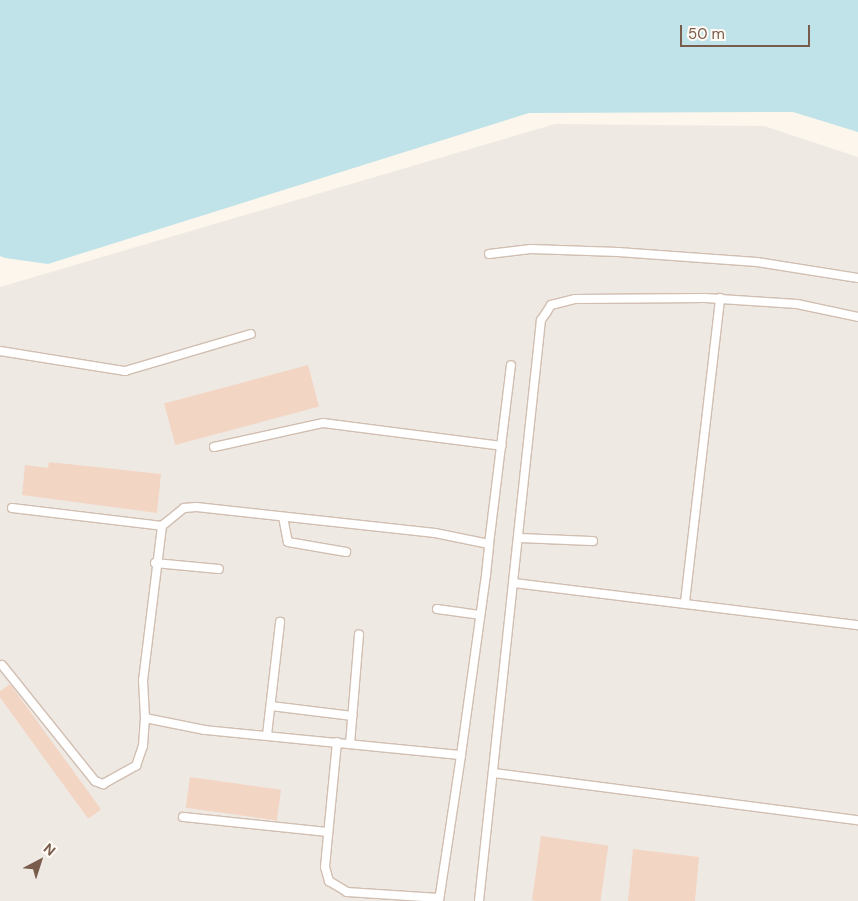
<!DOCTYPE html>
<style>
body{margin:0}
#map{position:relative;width:858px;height:901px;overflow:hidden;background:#fdf6ec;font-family:"DM Sans",sans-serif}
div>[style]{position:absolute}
.industrial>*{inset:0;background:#efe9e4}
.water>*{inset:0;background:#bfe3e8}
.building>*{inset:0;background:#f3d5c3;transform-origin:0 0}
.roads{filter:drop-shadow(1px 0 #d1beb0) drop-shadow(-1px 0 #d1beb0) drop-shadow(0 1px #d1beb0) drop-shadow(0 -1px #d1beb0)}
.service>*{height:8px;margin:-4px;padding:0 4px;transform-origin:4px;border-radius:4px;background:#fff}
span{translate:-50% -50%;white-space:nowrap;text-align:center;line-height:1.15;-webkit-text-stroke:4.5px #fffaf3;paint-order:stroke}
.north{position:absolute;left:15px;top:836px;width:50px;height:50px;-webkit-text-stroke:4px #fffaf3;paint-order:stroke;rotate:40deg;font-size:14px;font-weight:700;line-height:20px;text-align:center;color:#7a5c4d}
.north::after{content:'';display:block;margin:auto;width:18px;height:22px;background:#7a5c4d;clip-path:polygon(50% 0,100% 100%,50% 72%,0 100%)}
.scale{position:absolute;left:680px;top:25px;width:130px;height:22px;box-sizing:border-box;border:2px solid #7a5c4d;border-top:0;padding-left:6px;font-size:15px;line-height:18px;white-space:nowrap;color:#7a5c4d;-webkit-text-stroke:4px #fffaf3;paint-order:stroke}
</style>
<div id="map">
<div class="industrial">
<div style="clip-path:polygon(555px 124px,764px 126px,858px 157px,858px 901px,0 901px,0 287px)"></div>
</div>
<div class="water">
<div style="clip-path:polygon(0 0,858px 0,858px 132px,793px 112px,529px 113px,48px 264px,5px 258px,0 256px)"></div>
</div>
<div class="building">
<div style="left:308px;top:365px;width:43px;height:149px;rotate:75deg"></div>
<div style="clip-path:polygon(49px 462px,161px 474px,157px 513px,22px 495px,25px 465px,48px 468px)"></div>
<div style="left:10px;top:684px;width:155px;height:16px;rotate:54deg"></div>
<div style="left:190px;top:777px;width:92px;height:31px;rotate:8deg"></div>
<div style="left:541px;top:836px;width:68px;height:65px;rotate:8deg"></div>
<div style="clip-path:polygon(633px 849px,699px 857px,695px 901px,628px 901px)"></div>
</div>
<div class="roads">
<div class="service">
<div style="left:489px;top:254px;width:42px;rotate:-6.8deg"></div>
<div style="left:531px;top:249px;width:87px;rotate:2deg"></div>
<div style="left:618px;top:252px;width:139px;rotate:4.1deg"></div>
<div style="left:757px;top:262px;width:102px;rotate:9deg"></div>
<div style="left:0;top:351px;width:127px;rotate:9.1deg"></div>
<div style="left:125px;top:371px;width:131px;rotate:-16.4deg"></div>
<div style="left:214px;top:447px;width:112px;rotate:-12.4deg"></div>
<div style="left:323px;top:423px;width:180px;rotate:7.3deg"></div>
<div style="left:12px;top:508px;width:151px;rotate:6.8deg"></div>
<div style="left:283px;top:517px;width:25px;rotate:79deg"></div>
<div style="left:288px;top:542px;width:59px;rotate:9.8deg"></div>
<div style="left:518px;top:538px;width:75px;rotate:2.3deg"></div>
<div style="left:489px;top:544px;width:180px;rotate:-83deg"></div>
<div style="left:155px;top:563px;width:64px;rotate:5.4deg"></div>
<div style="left:514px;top:583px;width:347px;rotate:7deg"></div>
<div style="left:685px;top:602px;width:306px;rotate:-83.4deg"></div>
<div style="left:437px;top:609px;width:43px;rotate:7.9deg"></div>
<div style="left:2px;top:665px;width:149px;rotate:51.3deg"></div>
<div style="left:95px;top:781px;width:9px;rotate:21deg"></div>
<div style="left:103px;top:784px;width:38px;rotate:-29deg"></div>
<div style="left:136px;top:766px;width:21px;rotate:-71deg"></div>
<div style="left:143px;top:746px;width:28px;rotate:-86deg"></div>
<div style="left:271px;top:706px;width:82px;rotate:7deg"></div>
<div style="left:267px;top:735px;width:114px;rotate:-83.4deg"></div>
<div style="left:337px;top:742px;width:126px;rotate:95.5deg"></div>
<div style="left:325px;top:867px;width:15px;rotate:74deg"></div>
<div style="left:329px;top:881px;width:21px;rotate:31deg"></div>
<div style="left:347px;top:892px;width:92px;rotate:3.7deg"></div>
<div style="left:350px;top:744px;width:110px;rotate:-85.3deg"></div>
<div style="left:494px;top:773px;width:367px;rotate:7.4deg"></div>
<div style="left:183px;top:817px;width:146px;rotate:5.9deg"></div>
<div style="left:439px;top:901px;width:148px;rotate:-81.4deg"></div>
<div style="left:461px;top:755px;width:182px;rotate:-82.1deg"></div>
<div style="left:486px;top:575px;width:31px;rotate:-84deg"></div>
<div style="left:489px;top:544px;width:55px;rotate:-168.5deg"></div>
<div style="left:435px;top:533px;width:240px;rotate:-173.8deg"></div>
<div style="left:196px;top:507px;width:12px;rotate:175deg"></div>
<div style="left:184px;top:508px;width:28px;rotate:141deg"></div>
<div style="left:162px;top:526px;width:155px;rotate:97deg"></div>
<div style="left:143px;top:680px;width:38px;rotate:87deg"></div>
<div style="left:145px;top:718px;width:61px;rotate:11.3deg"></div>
<div style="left:205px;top:730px;width:257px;rotate:5.6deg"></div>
<div style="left:479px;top:901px;width:584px;rotate:-83.91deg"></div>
<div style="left:541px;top:320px;width:9px;rotate:-54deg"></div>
<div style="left:546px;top:313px;width:9px;rotate:-58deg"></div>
<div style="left:551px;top:305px;width:25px;rotate:-14deg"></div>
<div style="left:575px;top:299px;width:130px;rotate:-0.4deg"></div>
<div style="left:705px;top:298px;width:92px;rotate:3.7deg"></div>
<div style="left:797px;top:304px;width:62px;rotate:12deg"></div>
</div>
</div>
<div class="north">N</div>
<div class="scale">50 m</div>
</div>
